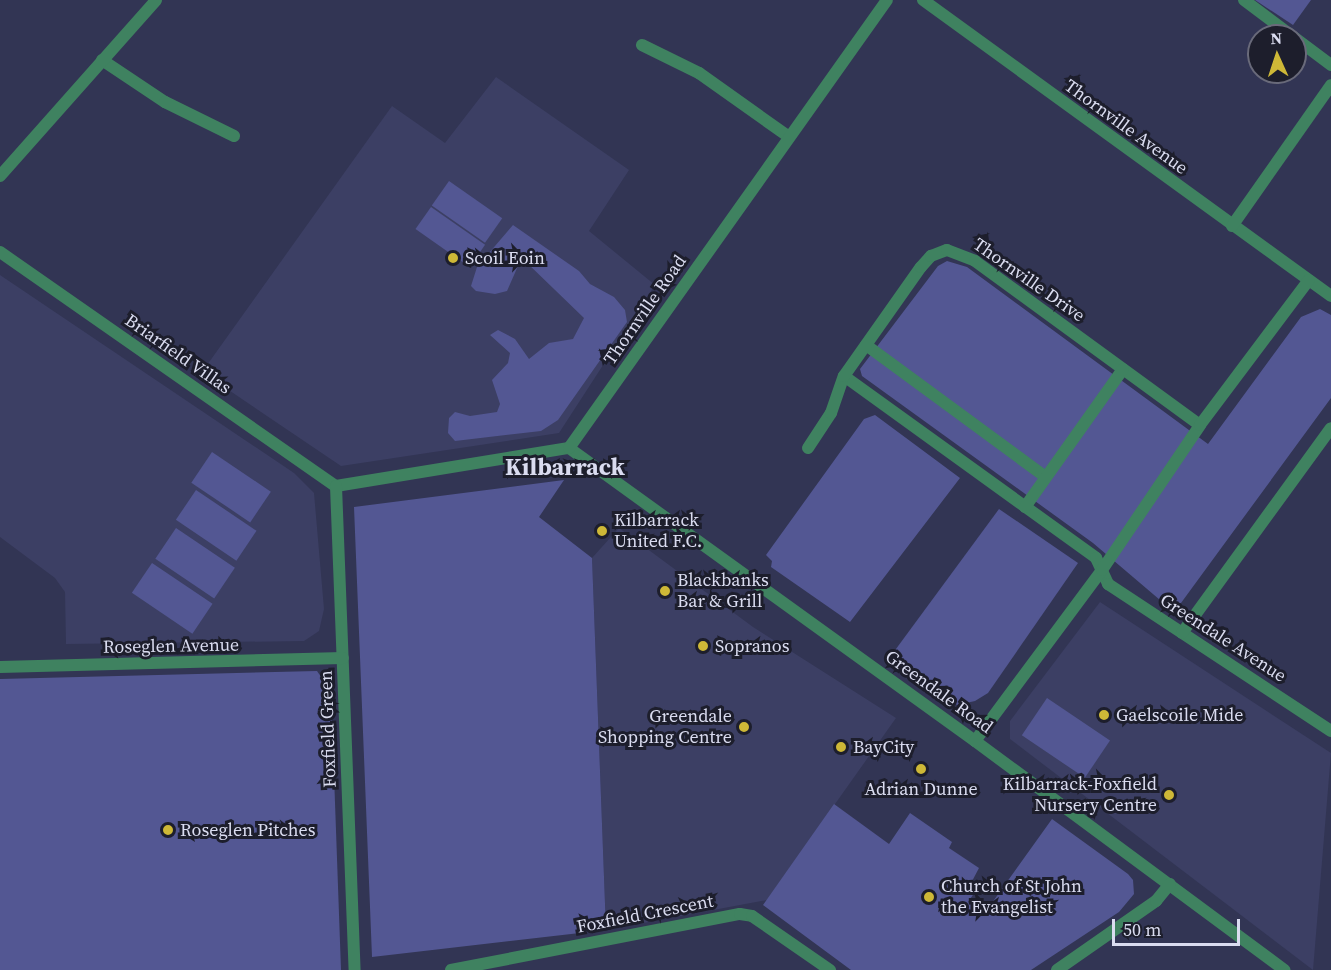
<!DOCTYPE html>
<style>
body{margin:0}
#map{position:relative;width:1331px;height:970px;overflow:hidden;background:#323554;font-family:"Source Serif 4",serif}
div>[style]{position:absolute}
.built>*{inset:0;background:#3c3f64}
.green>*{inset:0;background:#535793;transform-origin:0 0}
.minor>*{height:12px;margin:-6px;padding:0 6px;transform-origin:6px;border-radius:6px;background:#3f8260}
.dots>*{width:16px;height:16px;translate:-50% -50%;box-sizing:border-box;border:3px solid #1d1e2c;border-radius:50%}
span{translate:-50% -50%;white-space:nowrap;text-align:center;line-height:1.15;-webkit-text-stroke:6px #1d1e2c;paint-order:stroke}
.street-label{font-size:18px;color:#dadcf0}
.poi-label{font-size:18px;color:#dadcf0}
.left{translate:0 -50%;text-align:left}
.right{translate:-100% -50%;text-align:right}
.district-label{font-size:24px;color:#dadcf0;font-weight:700}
.north{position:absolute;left:1247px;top:24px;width:60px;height:60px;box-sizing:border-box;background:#1d1e2c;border:2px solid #696a7a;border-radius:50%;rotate:357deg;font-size:16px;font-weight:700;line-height:24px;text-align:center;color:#dadcf0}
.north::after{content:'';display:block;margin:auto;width:21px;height:27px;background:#ceb837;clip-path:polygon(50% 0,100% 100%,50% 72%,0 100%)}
.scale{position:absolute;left:1112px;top:919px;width:128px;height:27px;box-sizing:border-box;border:3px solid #dadcf0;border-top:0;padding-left:8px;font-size:18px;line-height:21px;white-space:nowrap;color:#dadcf0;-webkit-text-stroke:4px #1d1e2c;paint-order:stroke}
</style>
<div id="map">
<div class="built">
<div style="clip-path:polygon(496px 77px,629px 170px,589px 231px,655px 285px,559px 433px,341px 466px,202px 372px,392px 106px,445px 143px)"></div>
<div style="clip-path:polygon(0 275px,294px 473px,314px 493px,324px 609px,319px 631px,304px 641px,66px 644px,65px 592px,55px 578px,0 537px)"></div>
<div style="clip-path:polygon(619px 528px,753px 627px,896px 718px,767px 900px,606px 930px,592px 558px)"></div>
<div style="clip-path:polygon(1100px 602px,1331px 753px,1313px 970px,1010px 739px,1010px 721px)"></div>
</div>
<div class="green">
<div style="clip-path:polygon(1255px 0,1311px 0,1293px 25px)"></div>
<div style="left:449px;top:181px;width:65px;height:30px;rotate:35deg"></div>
<div style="left:431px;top:207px;width:66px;height:27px;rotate:35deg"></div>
<div style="clip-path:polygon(513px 225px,579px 271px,590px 284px,614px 297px,625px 310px,627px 322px,558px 420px,541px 431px,455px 441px,448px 433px,449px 418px,455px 412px,470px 416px,497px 412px,500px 404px,492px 380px,508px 363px,510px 353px,490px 335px,498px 330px,515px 339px,529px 359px,549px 343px,573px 339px,584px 318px,525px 261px,518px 266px,507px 291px,495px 294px,476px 291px,471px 286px,477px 267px)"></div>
<div style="clip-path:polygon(947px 261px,967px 267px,1208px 444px,1301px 317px,1320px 309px,1331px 315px,1331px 398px,1181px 603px,1172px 604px,1160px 600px,1093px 543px,862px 376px,860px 369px,938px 266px)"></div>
<div style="clip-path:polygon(875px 415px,960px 478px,850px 622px,771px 567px,772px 561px,766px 555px,864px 419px)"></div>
<div style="left:212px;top:452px;width:71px;height:37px;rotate:34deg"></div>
<div style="clip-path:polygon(564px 480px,539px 517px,592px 558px,606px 930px,372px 957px,354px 507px)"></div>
<div style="left:196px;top:490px;width:73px;height:36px;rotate:34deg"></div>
<div style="clip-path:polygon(999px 509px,1078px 563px,988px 693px,975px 701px,957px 705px,893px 653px)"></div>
<div style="left:176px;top:528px;width:71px;height:37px;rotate:34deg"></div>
<div style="left:152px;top:563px;width:73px;height:36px;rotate:34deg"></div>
<div style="clip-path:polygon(317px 671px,331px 691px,341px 970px,0 970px,0 679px)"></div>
<div style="left:1047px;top:698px;width:76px;height:45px;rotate:34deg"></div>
<div style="clip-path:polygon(834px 804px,889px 844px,910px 813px,952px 842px,949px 848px,979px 868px,969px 887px,975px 892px,968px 902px,984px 914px,1052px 819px,1128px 874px,1133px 880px,1134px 894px,1119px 912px,1031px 970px,851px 970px,763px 905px)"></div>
</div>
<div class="minor">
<div style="left:923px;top:0;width:504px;rotate:35.96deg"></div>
<div style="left:1244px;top:0;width:60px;rotate:36.9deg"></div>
<div style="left:1295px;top:38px;width:45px;rotate:36.9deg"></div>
<div style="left:642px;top:45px;width:64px;rotate:26.2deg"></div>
<div style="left:699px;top:73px;width:110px;rotate:35.4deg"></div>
<div style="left:102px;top:60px;width:76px;rotate:33.7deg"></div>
<div style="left:165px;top:102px;width:77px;rotate:26.2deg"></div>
<div style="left:0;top:176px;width:235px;rotate:-48.4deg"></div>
<div style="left:1232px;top:226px;width:172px;rotate:-54.9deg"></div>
<div style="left:0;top:252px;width:409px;rotate:34.9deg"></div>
<div style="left:866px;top:345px;width:223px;rotate:36.3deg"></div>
<div style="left:844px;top:376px;width:311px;rotate:35.8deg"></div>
<div style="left:1096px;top:558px;width:29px;rotate:65deg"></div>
<div style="left:1108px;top:584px;width:267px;rotate:33.4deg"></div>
<div style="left:569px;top:448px;width:501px;rotate:35.82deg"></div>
<div style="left:975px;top:741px;width:385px;rotate:36.5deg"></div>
<div style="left:808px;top:448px;width:42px;rotate:-56.7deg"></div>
<div style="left:831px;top:413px;width:39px;rotate:-71deg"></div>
<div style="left:844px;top:376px;width:133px;rotate:-54.8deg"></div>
<div style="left:921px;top:267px;width:15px;rotate:-48deg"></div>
<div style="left:931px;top:256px;width:17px;rotate:-21deg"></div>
<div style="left:947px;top:250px;width:30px;rotate:21deg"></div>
<div style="left:975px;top:261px;width:278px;rotate:36.1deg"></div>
<div style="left:336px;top:486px;width:236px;rotate:-9.3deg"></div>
<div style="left:569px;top:448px;width:549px;rotate:-54.63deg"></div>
<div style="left:336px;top:486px;width:484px;rotate:87.8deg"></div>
<div style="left:1025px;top:507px;width:169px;rotate:-54.6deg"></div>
<div style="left:1182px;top:633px;width:253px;rotate:-54deg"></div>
<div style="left:0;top:667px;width:343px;rotate:-1.5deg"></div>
<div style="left:975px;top:741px;width:213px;rotate:-53.4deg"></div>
<div style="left:1102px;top:570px;width:175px;rotate:-55.9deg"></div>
<div style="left:1200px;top:425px;width:181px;rotate:-53.1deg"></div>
<div style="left:451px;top:970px;width:294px;rotate:-11deg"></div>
<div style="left:740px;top:914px;width:12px;rotate:9deg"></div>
<div style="left:752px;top:916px;width:95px;rotate:34.7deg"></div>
<div style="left:1057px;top:970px;width:121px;rotate:-34.9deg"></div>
<div style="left:1156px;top:901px;width:22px;rotate:-51deg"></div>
</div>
<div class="dots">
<div style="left:453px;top:258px;background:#ceb837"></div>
<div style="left:602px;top:531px;background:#ceb837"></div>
<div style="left:665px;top:591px;background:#ceb837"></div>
<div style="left:703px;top:646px;background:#ceb837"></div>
<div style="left:1104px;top:715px;background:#ceb837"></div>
<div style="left:744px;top:727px;background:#ceb837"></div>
<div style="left:841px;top:747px;background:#ceb837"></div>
<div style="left:921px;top:769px;background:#ceb837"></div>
<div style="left:1169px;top:795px;background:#ceb837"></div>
<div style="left:168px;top:830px;background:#ceb837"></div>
<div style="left:929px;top:897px;background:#ceb837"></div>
</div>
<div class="street-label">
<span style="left:1126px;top:127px;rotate:36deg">Thornville Avenue</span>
<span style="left:1029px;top:280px;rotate:35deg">Thornville Drive</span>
<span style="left:645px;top:310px;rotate:-55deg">Thornville Road</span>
<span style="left:178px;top:354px;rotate:35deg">Briarfield Villas</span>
<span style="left:1223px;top:638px;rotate:33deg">Greendale Avenue</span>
<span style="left:171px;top:646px;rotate:-1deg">Roseglen Avenue</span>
<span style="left:939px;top:692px;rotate:36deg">Greendale Road</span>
<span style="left:328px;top:729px;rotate:-92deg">Foxfield Green</span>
<span style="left:645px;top:914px;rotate:-11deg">Foxfield Crescent</span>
</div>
<div class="poi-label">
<span class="left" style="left:465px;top:258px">Scoil Eoin</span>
<span class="left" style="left:614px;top:531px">Kilbarrack<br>United F.C.</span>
<span class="left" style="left:677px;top:591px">Blackbanks<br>Bar &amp; Grill</span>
<span class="left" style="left:715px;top:646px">Sopranos</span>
<span class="left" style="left:1116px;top:715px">Gaelscoile Mide</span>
<span class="right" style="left:732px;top:727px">Greendale<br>Shopping Centre</span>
<span class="left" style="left:853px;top:747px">BayCity</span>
<span class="right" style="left:1157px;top:795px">Kilbarrack-Foxfield<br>Nursery Centre</span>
<span style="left:921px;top:789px">Adrian Dunne</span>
<span class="left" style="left:180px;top:830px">Roseglen Pitches</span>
<span class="left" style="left:941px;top:897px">Church of St John<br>the Evangelist</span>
</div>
<div class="district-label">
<span style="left:565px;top:467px">Kilbarrack</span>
</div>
<div class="north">N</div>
<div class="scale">50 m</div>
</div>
